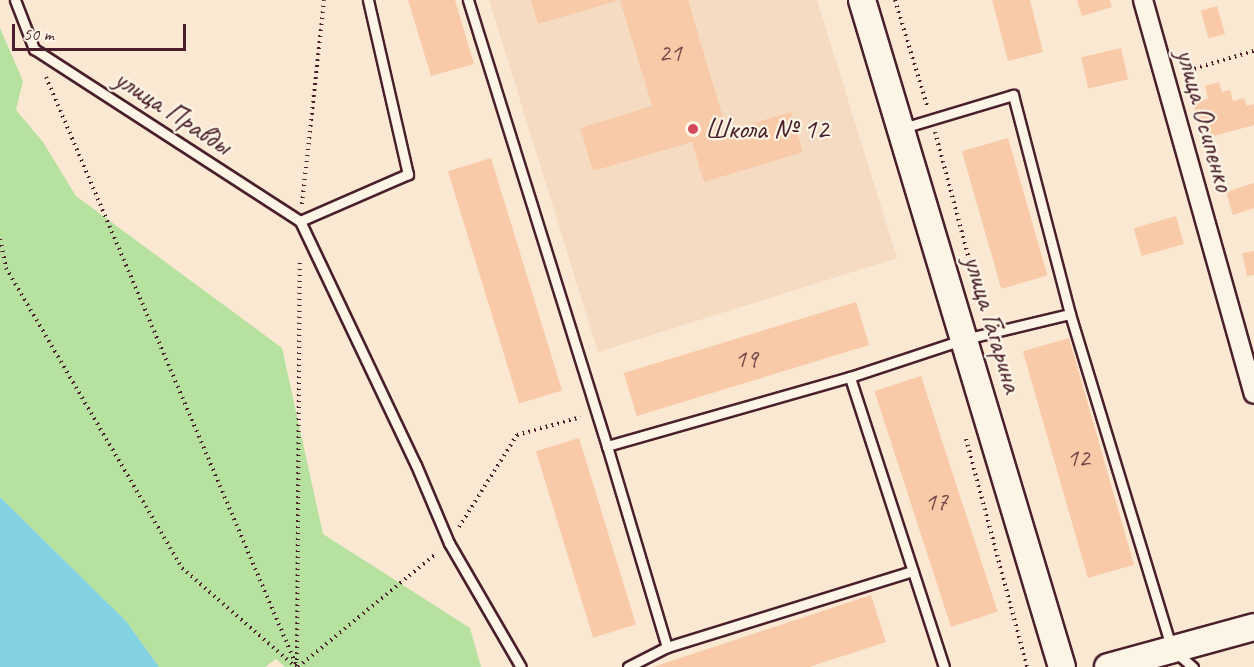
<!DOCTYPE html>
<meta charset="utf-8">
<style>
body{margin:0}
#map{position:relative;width:1254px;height:667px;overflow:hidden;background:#fbe8d3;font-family:Caveat,sans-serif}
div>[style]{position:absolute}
.built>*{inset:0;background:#f6dbc3}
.green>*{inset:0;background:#b6e19e}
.water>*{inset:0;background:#83d2e1}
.building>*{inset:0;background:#f9caa8;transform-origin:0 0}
.path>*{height:4px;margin-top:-2px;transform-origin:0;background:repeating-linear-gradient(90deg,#4a1f2b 0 1.5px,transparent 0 6px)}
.roads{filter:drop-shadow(2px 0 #4a1f2b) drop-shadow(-2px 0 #4a1f2b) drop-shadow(0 2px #4a1f2b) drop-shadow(0 -2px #4a1f2b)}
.lane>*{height:9px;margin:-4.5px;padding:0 4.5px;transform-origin:4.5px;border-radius:4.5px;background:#fcf5e5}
.street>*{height:18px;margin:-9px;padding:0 9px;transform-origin:9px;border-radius:9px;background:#fcf5e5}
.secondary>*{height:26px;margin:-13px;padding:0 13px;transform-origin:13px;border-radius:13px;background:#fcf5e5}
.dots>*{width:16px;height:16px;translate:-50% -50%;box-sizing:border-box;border:3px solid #fcf5e5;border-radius:50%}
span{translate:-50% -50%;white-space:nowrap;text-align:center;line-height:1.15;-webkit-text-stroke:4.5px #fcf5e5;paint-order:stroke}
.number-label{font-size:26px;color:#764a4a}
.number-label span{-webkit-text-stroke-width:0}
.street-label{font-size:28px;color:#4a1f2b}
.poi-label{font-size:28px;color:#4a1f2b}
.left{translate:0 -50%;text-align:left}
.scale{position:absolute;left:12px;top:24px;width:174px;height:27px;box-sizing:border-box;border:3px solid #4a1f2b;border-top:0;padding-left:8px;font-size:18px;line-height:21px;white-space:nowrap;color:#4a1f2b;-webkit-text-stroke:4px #fcf5e5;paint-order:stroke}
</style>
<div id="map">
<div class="built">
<div style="clip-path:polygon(489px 0,817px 0,897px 258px,598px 352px)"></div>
</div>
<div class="green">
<div style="clip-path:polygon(0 28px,23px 81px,16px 110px,43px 142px,76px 196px,282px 348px,323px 534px,470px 628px,481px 667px,285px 667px,276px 659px,265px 667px,159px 667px,126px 621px,0 497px)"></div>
</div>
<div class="water">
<div style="clip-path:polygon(0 497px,126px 621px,159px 667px,0 667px)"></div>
</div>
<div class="building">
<div style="clip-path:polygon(408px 0,455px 0,474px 64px,431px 76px)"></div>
<div style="clip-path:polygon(531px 0,616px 0,616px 1px,538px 24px)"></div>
<div style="clip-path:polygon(620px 0,688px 0,727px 131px,791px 112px,803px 152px,704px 182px,692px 142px,593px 171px,580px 128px,652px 106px)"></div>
<div style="clip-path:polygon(992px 0,1030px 0,1043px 52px,1008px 61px)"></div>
<div style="clip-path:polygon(1077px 0,1110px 0,1112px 7px,1082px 16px)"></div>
<div style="left:1217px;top:6px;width:29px;height:17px;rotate:74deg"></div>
<div style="left:1121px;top:48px;width:32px;height:41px;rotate:77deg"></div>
<div style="clip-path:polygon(1219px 82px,1222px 92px,1230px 90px,1233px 101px,1244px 98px,1247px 106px,1254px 104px,1254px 125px,1203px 139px,1193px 103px,1208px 99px,1205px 86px)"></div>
<div style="left:1008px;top:138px;width:143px;height:48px;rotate:74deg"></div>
<div style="left:491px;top:158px;width:243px;height:45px;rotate:73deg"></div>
<div style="clip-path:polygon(1254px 183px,1254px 208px,1233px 215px,1226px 192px)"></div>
<div style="left:1176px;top:216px;width:29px;height:44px;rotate:74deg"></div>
<div style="clip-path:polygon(1254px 251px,1254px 275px,1247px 276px,1242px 253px)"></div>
<div style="left:856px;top:302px;width:45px;height:243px;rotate:73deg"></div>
<div style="left:1069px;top:338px;width:236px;height:48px;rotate:74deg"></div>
<div style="left:921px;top:376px;width:248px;height:49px;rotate:72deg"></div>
<div style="left:579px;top:438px;width:195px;height:45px;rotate:73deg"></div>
<div style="clip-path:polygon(871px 595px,886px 642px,809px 667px,653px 667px)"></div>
</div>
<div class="path">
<div style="left:895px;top:0;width:110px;rotate:73.1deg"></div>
<div style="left:1183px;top:72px;width:74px;rotate:-16.5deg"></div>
<div style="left:46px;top:77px;width:641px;rotate:66.95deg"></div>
<div style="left:935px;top:132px;width:170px;rotate:75deg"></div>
<div style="left:302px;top:204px;width:205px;rotate:-83.8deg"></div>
<div style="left:0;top:239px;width:30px;rotate:78deg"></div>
<div style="left:6px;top:268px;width:348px;rotate:59.6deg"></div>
<div style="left:182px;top:568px;width:151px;rotate:41deg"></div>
<div style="left:966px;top:439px;width:236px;rotate:75deg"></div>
<div style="left:459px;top:527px;width:109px;rotate:-57.8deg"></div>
<div style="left:517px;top:435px;width:66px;rotate:-15.7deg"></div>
<div style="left:297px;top:666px;width:406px;rotate:-89.6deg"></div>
<div style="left:298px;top:667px;width:180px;rotate:-39.4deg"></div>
</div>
<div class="roads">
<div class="lane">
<div style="left:15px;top:0;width:53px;rotate:68.8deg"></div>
<div style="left:34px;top:49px;width:317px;rotate:32.9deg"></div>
<div style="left:368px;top:0;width:179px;rotate:77.1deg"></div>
<div style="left:408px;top:174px;width:118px;rotate:156.5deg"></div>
<div style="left:300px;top:221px;width:270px;rotate:64.6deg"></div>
<div style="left:416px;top:465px;width:85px;rotate:67.1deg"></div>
<div style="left:449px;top:543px;width:143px;rotate:59.9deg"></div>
<div style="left:468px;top:0;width:467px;rotate:72.7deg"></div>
<div style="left:607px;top:446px;width:253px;rotate:-15.9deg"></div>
<div style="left:903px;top:128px;width:115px;rotate:-16.7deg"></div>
<div style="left:1013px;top:95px;width:226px;rotate:75.4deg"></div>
<div style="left:1070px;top:314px;width:350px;rotate:73.1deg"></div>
<div style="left:1172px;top:649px;width:28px;rotate:41deg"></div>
<div style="left:607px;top:446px;width:210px;rotate:73.4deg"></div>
<div style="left:667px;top:647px;width:44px;rotate:152.9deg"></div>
<div style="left:667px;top:647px;width:257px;rotate:-17.2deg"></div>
<div style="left:944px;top:667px;width:305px;rotate:-108deg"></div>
<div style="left:850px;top:377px;width:121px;rotate:-18.3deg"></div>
<div style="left:965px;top:339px;width:108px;rotate:-13.4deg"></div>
</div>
<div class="street">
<div style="left:1143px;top:0;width:409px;rotate:74.3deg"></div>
</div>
<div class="secondary">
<div style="left:862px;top:0;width:696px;rotate:73.31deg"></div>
<div style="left:1108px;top:667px;width:151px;rotate:-15.3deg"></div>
</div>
</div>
<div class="dots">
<div style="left:693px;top:129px;background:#d1495b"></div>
</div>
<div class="number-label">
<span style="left:670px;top:53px">21</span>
<span style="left:746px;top:359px">19</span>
<span style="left:1078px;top:458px">12</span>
<span style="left:936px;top:502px">17</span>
</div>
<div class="street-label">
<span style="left:173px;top:112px;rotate:33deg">улица Правды</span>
<span style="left:1205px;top:120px;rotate:74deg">улица Осипенко</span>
<span style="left:993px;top:324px;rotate:73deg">улица Гагарина</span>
</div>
<div class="poi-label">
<span class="left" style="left:705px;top:129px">Школа № 12</span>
</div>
<div class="scale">50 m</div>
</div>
